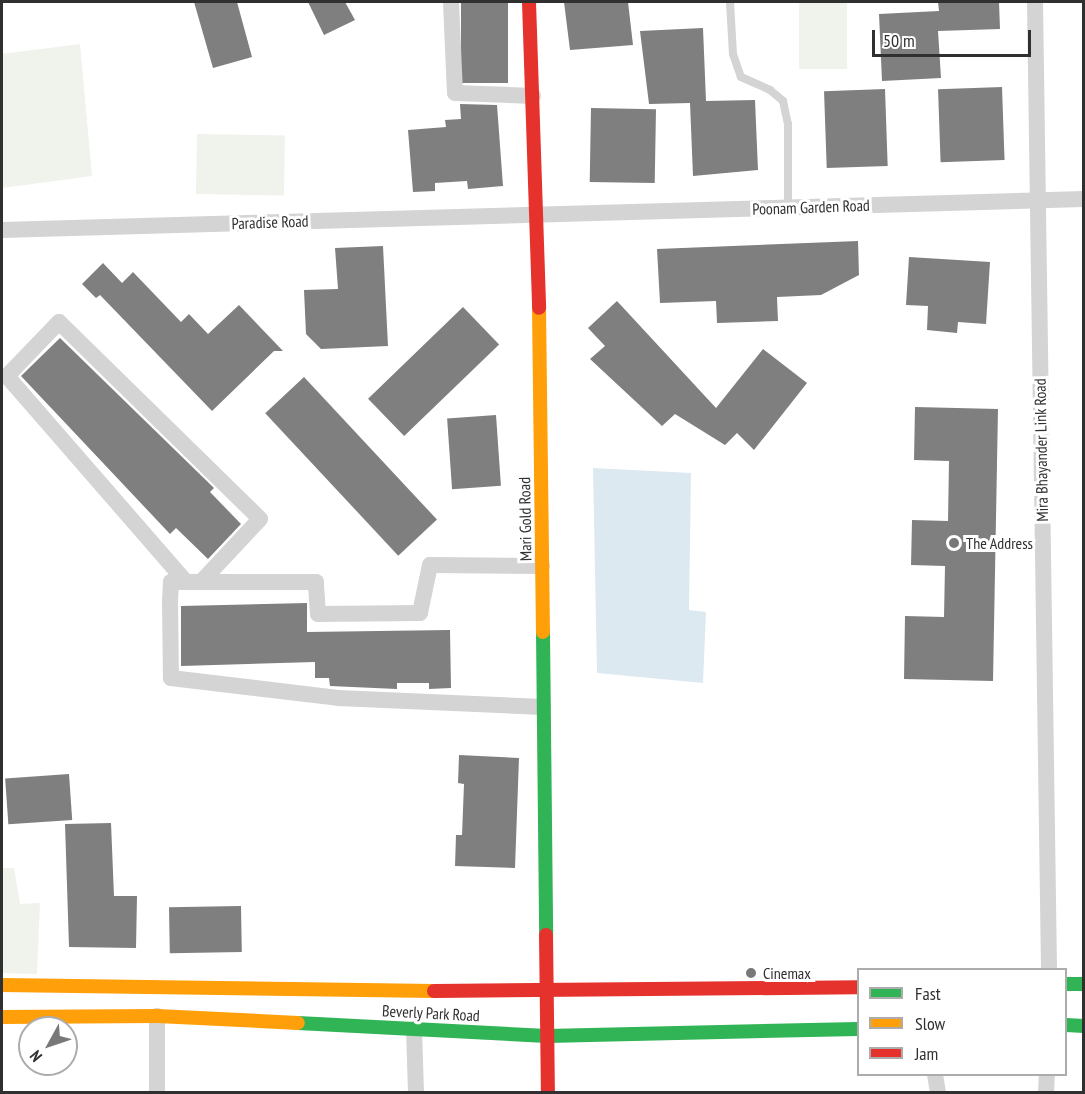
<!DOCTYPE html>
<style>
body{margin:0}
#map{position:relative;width:1085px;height:1094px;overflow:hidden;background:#fff;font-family:"PT Sans Narrow",sans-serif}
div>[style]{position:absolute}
.green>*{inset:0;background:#f0f2ec;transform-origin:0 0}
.water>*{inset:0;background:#dde9f0}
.building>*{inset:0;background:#7f7f7f;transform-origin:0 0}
.lane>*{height:8px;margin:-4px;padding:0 4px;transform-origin:4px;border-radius:4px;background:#d4d4d4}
.street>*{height:16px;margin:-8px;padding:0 8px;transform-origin:8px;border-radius:8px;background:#d4d4d4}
.fast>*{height:14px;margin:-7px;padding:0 7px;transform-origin:7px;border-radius:7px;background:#30b455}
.slow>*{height:14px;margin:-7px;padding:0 7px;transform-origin:7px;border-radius:7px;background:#ff9f0a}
.jam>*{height:14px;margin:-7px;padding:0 7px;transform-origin:7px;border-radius:7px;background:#e5322d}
.dots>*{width:16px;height:16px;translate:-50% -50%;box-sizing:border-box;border:3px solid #fff;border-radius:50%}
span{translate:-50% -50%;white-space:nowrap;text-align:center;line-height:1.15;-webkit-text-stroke:6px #fff;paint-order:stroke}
.street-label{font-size:16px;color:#303030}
.poi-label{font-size:16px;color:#303030}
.left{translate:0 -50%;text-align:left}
.frame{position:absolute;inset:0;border:3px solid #303030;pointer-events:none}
.legend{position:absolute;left:857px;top:968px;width:210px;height:108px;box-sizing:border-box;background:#fff;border:2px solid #acacac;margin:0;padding:8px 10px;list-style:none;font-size:18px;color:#303030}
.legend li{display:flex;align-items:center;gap:12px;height:30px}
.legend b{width:30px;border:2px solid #acacac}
.north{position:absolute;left:18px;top:1016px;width:60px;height:60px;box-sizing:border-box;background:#fff;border:2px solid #acacac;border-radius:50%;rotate:230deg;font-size:16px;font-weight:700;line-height:24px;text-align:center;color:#303030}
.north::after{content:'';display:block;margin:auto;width:21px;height:27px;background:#787878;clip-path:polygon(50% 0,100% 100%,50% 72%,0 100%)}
.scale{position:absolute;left:872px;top:30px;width:159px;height:27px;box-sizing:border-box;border:3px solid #303030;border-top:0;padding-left:8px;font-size:18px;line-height:21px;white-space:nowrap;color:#303030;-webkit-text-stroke:4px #fff;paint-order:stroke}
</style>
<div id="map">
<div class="green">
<div style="left:799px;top:2px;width:48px;height:67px"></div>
<div style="clip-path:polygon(80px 44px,92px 176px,2px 188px,2px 54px)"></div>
<div style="left:197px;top:134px;width:88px;height:60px;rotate:1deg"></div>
<div style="clip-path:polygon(2px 868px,14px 868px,20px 904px,40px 903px,37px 974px,2px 973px)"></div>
</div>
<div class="water">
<div style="clip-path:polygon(593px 468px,691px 473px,689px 610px,706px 612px,703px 683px,597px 673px)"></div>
</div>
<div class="building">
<div style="clip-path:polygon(194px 2px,237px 2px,252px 57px,213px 68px)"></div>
<div style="clip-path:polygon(308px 2px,345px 2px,355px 20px,324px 35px)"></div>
<div style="left:461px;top:2px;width:47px;height:81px"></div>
<div style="clip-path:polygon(564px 2px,628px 2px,633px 45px,570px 50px)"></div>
<div style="clip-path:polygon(938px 2px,999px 2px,1000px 29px,938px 31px,941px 78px,882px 81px,879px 14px,939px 11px)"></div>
<div style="clip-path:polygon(703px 28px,706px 101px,755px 100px,758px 170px,693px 176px,690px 103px,649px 104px,640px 31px)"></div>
<div style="left:1002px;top:87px;width:73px;height:64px;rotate:88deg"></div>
<div style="left:885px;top:89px;width:77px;height:61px;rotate:88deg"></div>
<div style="clip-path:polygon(460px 104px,497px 105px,503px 186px,468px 189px,467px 181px,435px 183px,435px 191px,413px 192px,408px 130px,446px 127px,445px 120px,461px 119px)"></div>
<div style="left:591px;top:108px;width:65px;height:74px;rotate:1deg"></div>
<div style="clip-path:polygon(858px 241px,859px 275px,821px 295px,777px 297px,778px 321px,717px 323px,716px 301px,660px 303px,657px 249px)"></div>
<div style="clip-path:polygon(383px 246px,388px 346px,321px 349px,306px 334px,304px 290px,338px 289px,335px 248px)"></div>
<div style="clip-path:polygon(909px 257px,990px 262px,986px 324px,958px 322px,957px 333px,927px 330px,928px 306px,906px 305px)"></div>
<div style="clip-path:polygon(103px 263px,122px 283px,133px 272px,181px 322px,189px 314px,208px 334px,239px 305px,283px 351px,274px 351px,212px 411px,100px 295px,96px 298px,82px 284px)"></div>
<div style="clip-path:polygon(617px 301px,716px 408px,763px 349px,807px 383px,754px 450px,737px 433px,725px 445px,675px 414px,662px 426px,590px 359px,605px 346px,588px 328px)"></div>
<div style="left:463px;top:307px;width:52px;height:132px;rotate:46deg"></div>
<div style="clip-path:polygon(60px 338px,214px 488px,210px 492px,241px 524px,208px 559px,176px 528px,170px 534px,21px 376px)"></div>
<div style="left:304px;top:377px;width:195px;height:53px;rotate:47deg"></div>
<div style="clip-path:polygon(915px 407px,998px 409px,993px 681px,904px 679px,905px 616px,944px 617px,945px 566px,911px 565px,912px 520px,948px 521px,949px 461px,914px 460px)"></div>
<div style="left:496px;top:415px;width:71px;height:49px;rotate:86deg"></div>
<div style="clip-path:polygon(307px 603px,307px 632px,450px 630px,451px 688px,429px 689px,429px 683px,397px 683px,397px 689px,330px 686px,329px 678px,315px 678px,315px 662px,181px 666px,181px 606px)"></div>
<div style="clip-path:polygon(459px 755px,519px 758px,515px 868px,455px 866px,456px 835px,462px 835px,464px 784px,458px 783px)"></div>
<div style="left:69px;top:774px;width:46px;height:64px;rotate:86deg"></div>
<div style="clip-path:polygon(111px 823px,114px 896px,137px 896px,136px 948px,69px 947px,65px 824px)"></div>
<div style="left:241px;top:906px;width:46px;height:72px;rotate:89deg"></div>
</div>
<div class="lane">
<div style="left:730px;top:2px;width:52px;rotate:86.7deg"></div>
<div style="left:733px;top:54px;width:24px;rotate:71deg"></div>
<div style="left:741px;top:77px;width:32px;rotate:24deg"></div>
<div style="left:770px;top:90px;width:17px;rotate:40deg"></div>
<div style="left:783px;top:101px;width:24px;rotate:78deg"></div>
<div style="left:788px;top:124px;width:84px;rotate:90deg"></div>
</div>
<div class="street">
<div style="left:451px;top:2px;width:91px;rotate:87.5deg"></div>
<div style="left:455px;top:93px;width:78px;rotate:2.2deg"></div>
<div style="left:1035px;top:2px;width:968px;rotate:89.17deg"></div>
<div style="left:2px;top:230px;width:1082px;rotate:-1.64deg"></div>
<div style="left:542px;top:566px;width:112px;rotate:-179.5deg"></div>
<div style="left:430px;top:565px;width:49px;rotate:101.8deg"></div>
<div style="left:420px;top:613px;width:102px;rotate:179.4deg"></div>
<div style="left:318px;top:614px;width:32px;rotate:-94deg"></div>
<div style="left:316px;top:582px;width:145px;rotate:180deg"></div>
<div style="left:171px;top:582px;width:19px;rotate:93deg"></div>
<div style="left:170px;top:601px;width:77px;rotate:89.3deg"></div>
<div style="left:171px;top:678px;width:168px;rotate:6.8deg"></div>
<div style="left:338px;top:698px;width:205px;rotate:2.5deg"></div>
<div style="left:186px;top:582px;width:273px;rotate:-131deg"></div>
<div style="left:7px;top:376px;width:75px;rotate:-46.1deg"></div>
<div style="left:59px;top:322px;width:281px;rotate:44.4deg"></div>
<div style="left:260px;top:519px;width:86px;rotate:133.1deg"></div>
<div style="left:414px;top:1029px;width:63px;rotate:88.2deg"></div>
<div style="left:935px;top:1074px;width:18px;rotate:81deg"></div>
<div style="left:157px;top:1092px;width:76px;rotate:-90deg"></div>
<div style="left:1046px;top:1092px;width:18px;rotate:-87deg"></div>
</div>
<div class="fast">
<div style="left:543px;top:632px;width:303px;rotate:89.4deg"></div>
<div style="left:1066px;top:984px;width:18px"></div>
<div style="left:298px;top:1023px;width:249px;rotate:3deg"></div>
<div style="left:547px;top:1036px;width:311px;rotate:-1.3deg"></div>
<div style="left:1066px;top:1025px;width:18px;rotate:3deg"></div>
</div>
<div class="slow">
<div style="left:539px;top:308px;width:324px;rotate:89.3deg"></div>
<div style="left:2px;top:985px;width:432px;rotate:0.8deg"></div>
<div style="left:2px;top:1017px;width:155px;rotate:-0.4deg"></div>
<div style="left:157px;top:1016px;width:141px;rotate:2.8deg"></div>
</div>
<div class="jam">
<div style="left:529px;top:2px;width:306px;rotate:88.1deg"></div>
<div style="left:546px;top:935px;width:157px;rotate:89.3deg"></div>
<div style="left:434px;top:991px;width:424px;rotate:-0.5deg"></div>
</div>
<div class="dots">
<div style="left:954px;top:543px;background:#787878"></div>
<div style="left:751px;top:973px;background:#787878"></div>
</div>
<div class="street-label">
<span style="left:811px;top:207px;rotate:-2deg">Poonam Garden Road</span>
<span style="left:270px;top:222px;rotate:-2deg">Paradise Road</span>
<span style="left:1041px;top:450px;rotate:-91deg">Mira Bhayander Link Road</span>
<span style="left:525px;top:519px;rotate:-91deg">Mari Gold Road</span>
<span style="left:431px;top:1013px;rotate:3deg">Beverly Park Road</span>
</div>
<div class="poi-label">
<span class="left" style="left:966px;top:543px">The Address</span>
<span class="left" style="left:763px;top:973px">Cinemax</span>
</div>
<div class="frame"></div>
<ul class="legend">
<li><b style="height:8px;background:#30b455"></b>Fast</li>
<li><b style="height:8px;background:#ff9f0a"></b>Slow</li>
<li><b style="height:8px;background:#e5322d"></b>Jam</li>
</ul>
<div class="north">N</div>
<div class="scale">50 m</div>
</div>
